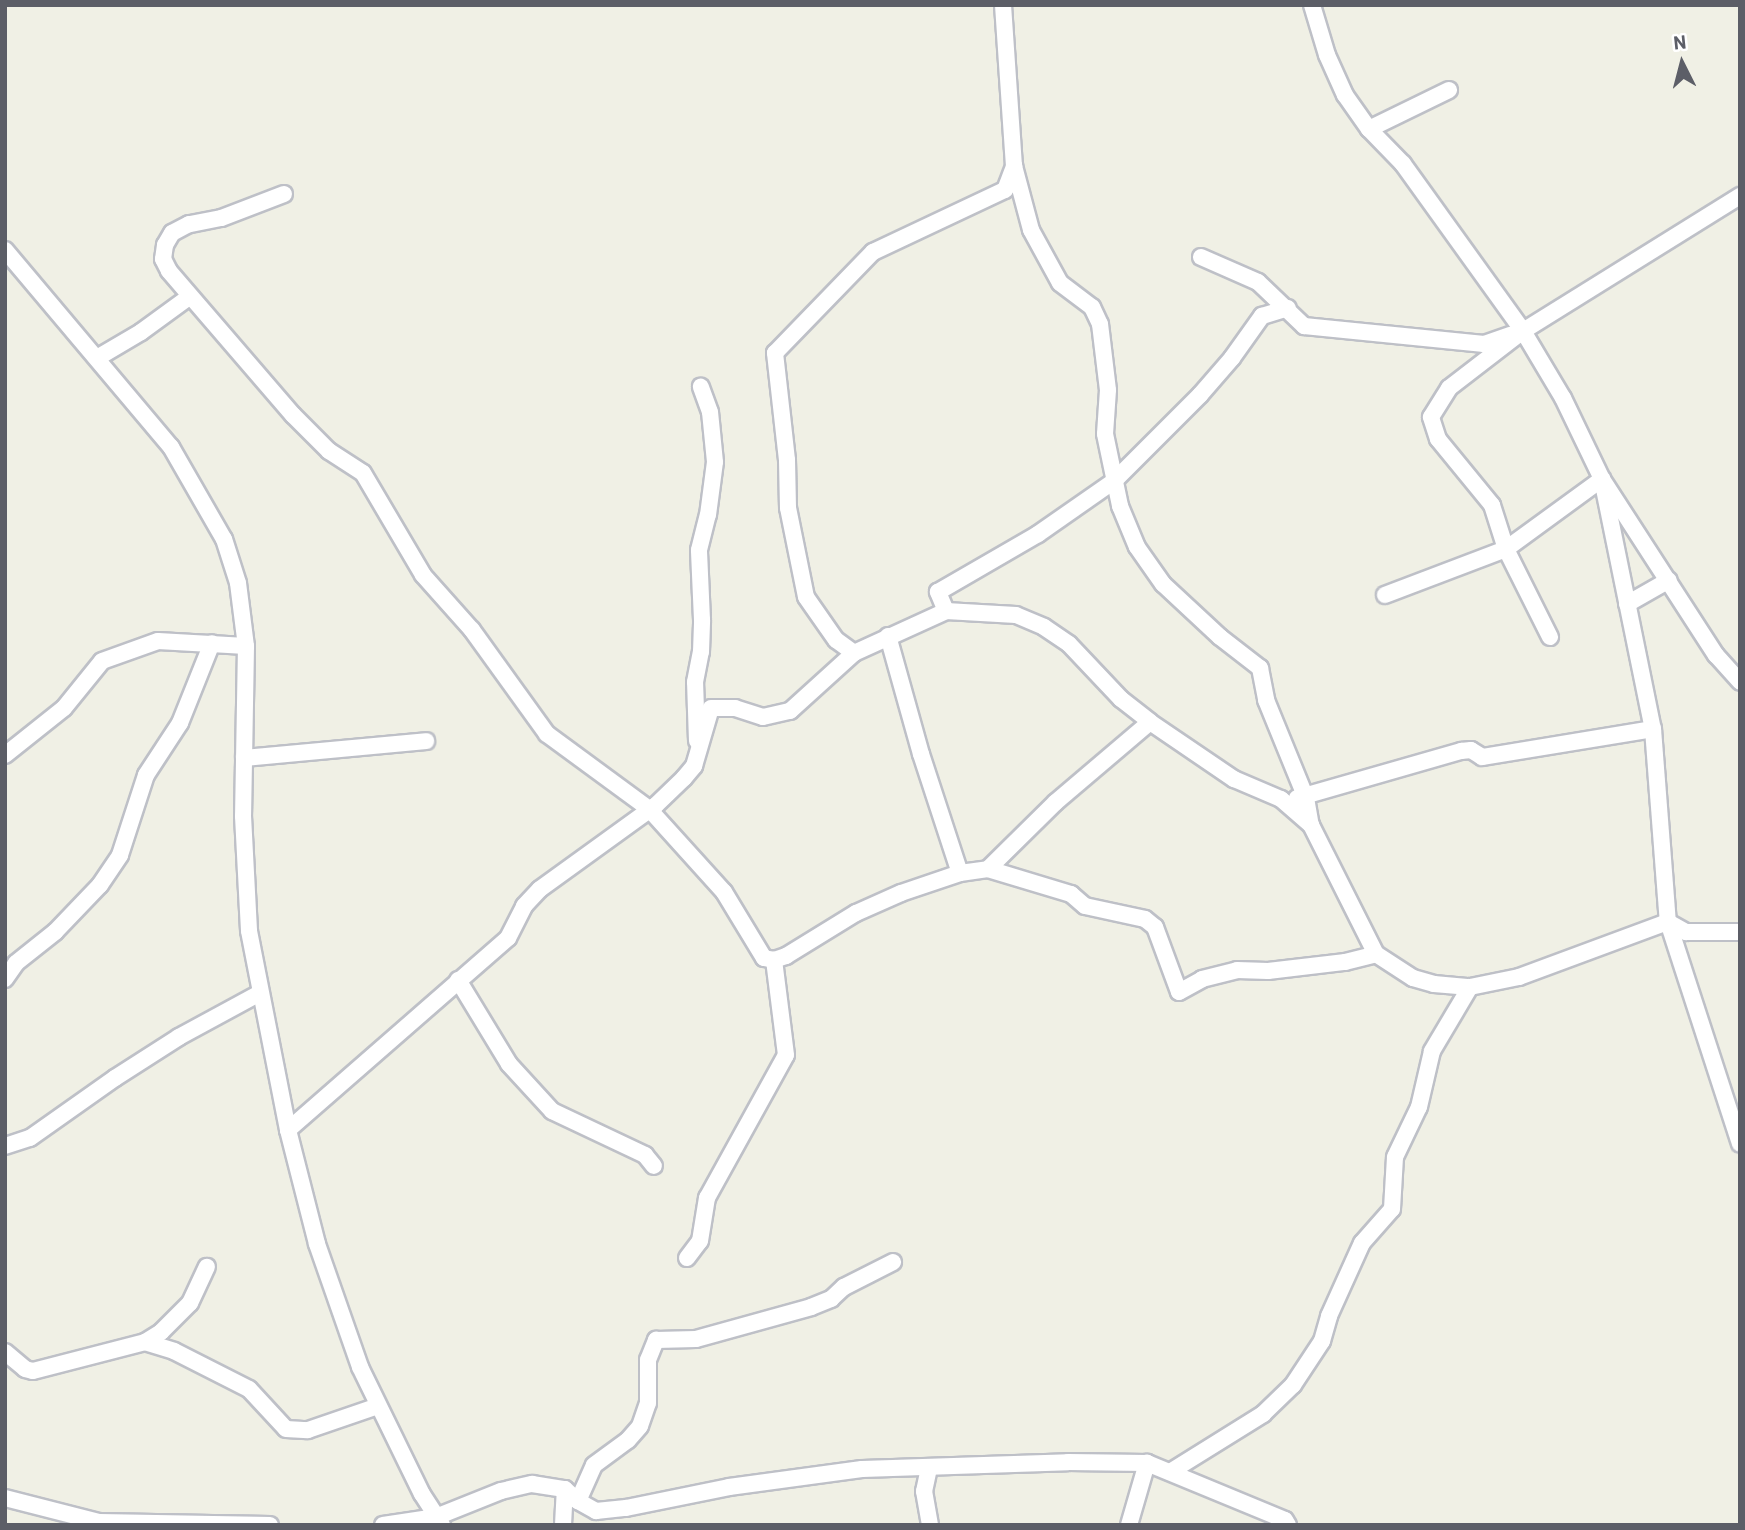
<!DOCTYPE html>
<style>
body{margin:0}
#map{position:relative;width:1745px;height:1530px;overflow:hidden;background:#f0f0e5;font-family:Barlow,sans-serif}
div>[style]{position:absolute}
.roads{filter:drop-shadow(2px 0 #bec0c7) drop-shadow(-2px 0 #bec0c7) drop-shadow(0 2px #bec0c7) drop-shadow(0 -2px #bec0c7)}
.street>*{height:16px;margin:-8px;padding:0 8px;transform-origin:8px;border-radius:8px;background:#fff}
span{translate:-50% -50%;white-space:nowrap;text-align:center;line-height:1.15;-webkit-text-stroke:6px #fff;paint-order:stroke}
.frame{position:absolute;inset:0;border:7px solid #5c5e67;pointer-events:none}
.north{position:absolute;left:1647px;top:28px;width:70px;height:70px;-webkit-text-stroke:5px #fff;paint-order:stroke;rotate:354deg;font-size:19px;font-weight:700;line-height:28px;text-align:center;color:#5c5e67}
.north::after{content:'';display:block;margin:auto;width:24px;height:32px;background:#5c5e67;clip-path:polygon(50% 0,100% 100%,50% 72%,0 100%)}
</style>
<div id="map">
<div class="roads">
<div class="street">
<div style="left:1003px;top:5px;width:161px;rotate:86.1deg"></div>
<div style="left:1014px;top:166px;width:66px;rotate:75.1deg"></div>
<div style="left:1031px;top:230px;width:60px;rotate:61.3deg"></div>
<div style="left:1060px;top:283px;width:40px;rotate:37deg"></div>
<div style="left:1092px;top:307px;width:19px;rotate:65deg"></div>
<div style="left:1100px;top:324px;width:66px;rotate:83.1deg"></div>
<div style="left:1108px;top:390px;width:44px;rotate:93.9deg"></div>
<div style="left:1105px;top:434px;width:74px;rotate:78.2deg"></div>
<div style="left:1120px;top:506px;width:44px;rotate:67.5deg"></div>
<div style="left:1137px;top:547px;width:45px;rotate:54.9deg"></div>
<div style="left:1163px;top:584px;width:78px;rotate:42.9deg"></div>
<div style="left:1220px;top:637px;width:51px;rotate:37.8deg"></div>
<div style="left:1260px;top:668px;width:33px;rotate:79deg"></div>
<div style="left:1266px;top:700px;width:106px;rotate:67.8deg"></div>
<div style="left:1306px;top:798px;width:27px;rotate:80deg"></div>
<div style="left:1312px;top:5px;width:52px;rotate:73.3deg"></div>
<div style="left:1327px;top:55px;width:44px;rotate:65.8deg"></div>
<div style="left:1345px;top:95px;width:42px;rotate:54.8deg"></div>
<div style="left:1369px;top:129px;width:49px;rotate:45.8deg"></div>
<div style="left:1403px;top:164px;width:206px;rotate:54.3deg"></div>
<div style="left:1523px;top:331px;width:78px;rotate:59.2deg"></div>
<div style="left:1563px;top:398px;width:90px;rotate:64.3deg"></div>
<div style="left:1602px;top:479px;width:255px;rotate:78.5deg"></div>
<div style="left:1653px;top:729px;width:194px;rotate:85.6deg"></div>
<div style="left:1668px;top:922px;width:233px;rotate:72deg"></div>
<div style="left:1369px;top:129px;width:89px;rotate:-26deg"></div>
<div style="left:284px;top:194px;width:67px;rotate:159.1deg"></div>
<div style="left:221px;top:218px;width:33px;rotate:169deg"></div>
<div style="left:189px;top:224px;width:19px;rotate:152deg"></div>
<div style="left:172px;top:233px;width:14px;rotate:120deg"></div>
<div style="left:165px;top:245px;width:14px;rotate:98deg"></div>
<div style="left:163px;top:259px;width:13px;rotate:63deg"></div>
<div style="left:169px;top:271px;width:190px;rotate:49.3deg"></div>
<div style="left:293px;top:415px;width:51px;rotate:45deg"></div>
<div style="left:329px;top:451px;width:40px;rotate:32.9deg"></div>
<div style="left:363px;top:473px;width:118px;rotate:59.5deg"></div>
<div style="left:423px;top:575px;width:74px;rotate:48.3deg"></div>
<div style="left:472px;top:630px;width:128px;rotate:54.2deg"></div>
<div style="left:547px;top:734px;width:127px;rotate:36.3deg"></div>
<div style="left:649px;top:809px;width:112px;rotate:47.9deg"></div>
<div style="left:724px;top:892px;width:77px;rotate:58.8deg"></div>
<div style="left:764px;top:958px;width:10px;rotate:11deg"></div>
<div style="left:774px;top:960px;width:13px;rotate:-18deg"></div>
<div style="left:786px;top:956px;width:82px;rotate:-31.6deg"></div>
<div style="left:856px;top:913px;width:49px;rotate:-24deg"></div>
<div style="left:901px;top:893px;width:62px;rotate:-18.7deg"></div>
<div style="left:960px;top:873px;width:28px;rotate:-8deg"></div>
<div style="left:988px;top:869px;width:87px;rotate:16.8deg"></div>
<div style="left:1071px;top:894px;width:18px;rotate:41deg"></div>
<div style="left:1085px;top:906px;width:61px;rotate:12.2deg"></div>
<div style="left:1145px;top:919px;width:13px;rotate:39deg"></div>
<div style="left:1155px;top:927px;width:69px;rotate:69.7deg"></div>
<div style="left:1179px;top:992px;width:26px;rotate:-29deg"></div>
<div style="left:1202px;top:979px;width:36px;rotate:-14deg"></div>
<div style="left:1237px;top:970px;width:31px;rotate:2deg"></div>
<div style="left:1268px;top:971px;width:78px;rotate:-6.7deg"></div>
<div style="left:1345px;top:962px;width:32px;rotate:-14deg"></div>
<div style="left:5px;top:250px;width:258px;rotate:49.9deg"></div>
<div style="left:171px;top:447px;width:106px;rotate:60.1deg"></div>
<div style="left:224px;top:539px;width:46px;rotate:72.3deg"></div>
<div style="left:238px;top:583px;width:64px;rotate:82.8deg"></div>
<div style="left:246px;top:646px;width:170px;rotate:91deg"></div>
<div style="left:243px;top:816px;width:115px;rotate:87deg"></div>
<div style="left:249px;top:931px;width:203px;rotate:78.9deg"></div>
<div style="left:288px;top:1130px;width:118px;rotate:75.7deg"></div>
<div style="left:317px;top:1244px;width:130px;rotate:70.7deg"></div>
<div style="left:360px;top:1367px;width:141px;rotate:64deg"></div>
<div style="left:422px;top:1494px;width:37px;rotate:57deg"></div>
<div style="left:1201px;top:257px;width:62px;rotate:23.7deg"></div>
<div style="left:1258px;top:282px;width:64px;rotate:43.7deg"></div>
<div style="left:1304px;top:326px;width:181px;rotate:5.7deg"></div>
<div style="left:1484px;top:344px;width:28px;rotate:-19deg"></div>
<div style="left:97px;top:358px;width:51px;rotate:-30.6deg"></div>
<div style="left:141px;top:332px;width:59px;rotate:-36.1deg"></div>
<div style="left:1385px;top:595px;width:129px;rotate:-20.8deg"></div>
<div style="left:1506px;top:549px;width:119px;rotate:-36.1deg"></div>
<div style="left:1602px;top:479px;width:210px;rotate:57.1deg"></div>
<div style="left:1716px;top:655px;width:36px;rotate:48deg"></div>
<div style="left:1627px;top:604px;width:48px;rotate:-29.7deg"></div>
<div style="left:946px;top:611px;width:21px;rotate:-113deg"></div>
<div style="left:938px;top:592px;width:116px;rotate:-30.1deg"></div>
<div style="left:1038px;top:534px;width:93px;rotate:-34.9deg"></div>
<div style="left:1114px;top:481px;width:122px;rotate:-45deg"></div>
<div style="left:1200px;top:395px;width:49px;rotate:-49.1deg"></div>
<div style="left:1232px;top:358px;width:52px;rotate:-54.5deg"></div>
<div style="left:1262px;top:316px;width:27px;rotate:-17deg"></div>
<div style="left:888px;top:636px;width:123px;rotate:74.4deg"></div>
<div style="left:921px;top:754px;width:125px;rotate:71.9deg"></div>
<div style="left:1550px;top:637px;width:98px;rotate:-116.6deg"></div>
<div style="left:1506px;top:549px;width:46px;rotate:-107.7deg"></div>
<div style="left:1492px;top:505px;width:85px;rotate:-129.3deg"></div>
<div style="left:1438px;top:439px;width:23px;rotate:-108deg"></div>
<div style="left:1431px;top:417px;width:34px;rotate:-58deg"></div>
<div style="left:1449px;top:388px;width:93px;rotate:-37.6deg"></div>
<div style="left:1523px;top:331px;width:256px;rotate:-31.9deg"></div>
<div style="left:854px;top:653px;width:22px;rotate:-144deg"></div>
<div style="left:836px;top:640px;width:52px;rotate:-124.9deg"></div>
<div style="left:806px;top:597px;width:91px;rotate:-101.4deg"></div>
<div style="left:788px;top:508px;width:48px;rotate:-91.2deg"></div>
<div style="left:787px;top:460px;width:108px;rotate:-96.4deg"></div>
<div style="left:775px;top:353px;width:141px;rotate:-45.9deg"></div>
<div style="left:873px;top:252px;width:146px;rotate:-25.2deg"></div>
<div style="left:1005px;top:190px;width:26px;rotate:-69deg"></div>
<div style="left:697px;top:741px;width:59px;rotate:-91.9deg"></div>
<div style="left:695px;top:682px;width:31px;rotate:-79deg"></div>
<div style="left:701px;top:652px;width:32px;rotate:-88deg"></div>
<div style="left:702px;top:620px;width:70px;rotate:-92.5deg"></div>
<div style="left:699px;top:550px;width:36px;rotate:-76deg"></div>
<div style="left:708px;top:515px;width:53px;rotate:-82.5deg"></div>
<div style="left:715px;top:462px;width:50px;rotate:-95.7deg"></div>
<div style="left:710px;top:412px;width:27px;rotate:-110deg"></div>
<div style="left:5px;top:755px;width:75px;rotate:-38.5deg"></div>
<div style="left:64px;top:708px;width:60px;rotate:-51deg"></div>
<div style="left:102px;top:661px;width:59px;rotate:-19.7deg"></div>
<div style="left:158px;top:641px;width:88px;rotate:3.3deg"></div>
<div style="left:244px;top:758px;width:183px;rotate:-5.3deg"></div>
<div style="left:1297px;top:798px;width:171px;rotate:-16deg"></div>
<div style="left:1461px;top:751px;width:10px;rotate:-6deg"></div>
<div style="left:1471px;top:750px;width:13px;rotate:32deg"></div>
<div style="left:1482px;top:757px;width:173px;rotate:-9.3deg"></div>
<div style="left:988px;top:869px;width:95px;rotate:-44.6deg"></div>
<div style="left:1056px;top:802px;width:123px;rotate:-40.4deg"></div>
<div style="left:5px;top:979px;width:19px;rotate:-55deg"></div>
<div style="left:16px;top:963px;width:50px;rotate:-38.5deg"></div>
<div style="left:55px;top:932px;width:65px;rotate:-46.2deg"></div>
<div style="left:100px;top:885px;width:36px;rotate:-56deg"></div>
<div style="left:120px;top:855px;width:84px;rotate:-72deg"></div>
<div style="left:146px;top:775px;width:62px;rotate:-56.8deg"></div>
<div style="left:180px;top:723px;width:86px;rotate:-68.2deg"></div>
<div style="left:458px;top:980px;width:98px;rotate:58.7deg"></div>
<div style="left:509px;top:1064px;width:64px;rotate:47.5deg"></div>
<div style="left:552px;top:1111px;width:103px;rotate:25.3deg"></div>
<div style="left:645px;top:1155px;width:14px;rotate:51deg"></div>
<div style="left:288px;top:1130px;width:292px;rotate:-41.1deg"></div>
<div style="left:508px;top:938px;width:36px;rotate:-63deg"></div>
<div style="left:524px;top:906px;width:23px;rotate:-47deg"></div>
<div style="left:540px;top:889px;width:143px;rotate:-35.9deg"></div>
<div style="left:656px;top:805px;width:39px;rotate:-44deg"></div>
<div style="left:684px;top:778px;width:16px;rotate:-50deg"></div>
<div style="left:694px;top:766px;width:60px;rotate:-73.7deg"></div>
<div style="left:711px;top:708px;width:24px"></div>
<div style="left:735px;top:708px;width:29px;rotate:18deg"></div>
<div style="left:763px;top:717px;width:28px;rotate:-13deg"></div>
<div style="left:790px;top:711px;width:86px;rotate:-42.2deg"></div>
<div style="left:854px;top:653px;width:101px;rotate:-24.5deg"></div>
<div style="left:946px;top:611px;width:70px;rotate:3.3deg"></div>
<div style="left:1016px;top:615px;width:30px;rotate:23deg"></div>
<div style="left:1044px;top:627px;width:30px;rotate:34deg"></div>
<div style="left:1069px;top:644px;width:76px;rotate:46.6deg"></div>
<div style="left:1121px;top:699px;width:37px;rotate:38deg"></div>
<div style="left:1150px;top:722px;width:102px;rotate:34.2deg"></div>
<div style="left:1234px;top:779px;width:51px;rotate:23.1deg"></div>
<div style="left:1281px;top:799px;width:40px;rotate:41deg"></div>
<div style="left:1311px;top:825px;width:144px;rotate:63.3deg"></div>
<div style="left:1376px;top:954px;width:44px;rotate:33deg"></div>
<div style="left:1413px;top:978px;width:22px;rotate:16deg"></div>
<div style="left:1434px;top:984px;width:36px;rotate:5deg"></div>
<div style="left:1470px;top:987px;width:50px;rotate:-11.5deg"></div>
<div style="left:1519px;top:977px;width:159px;rotate:-20.3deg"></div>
<div style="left:1668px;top:922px;width:21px;rotate:29deg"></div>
<div style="left:1686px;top:932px;width:54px"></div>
<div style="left:5px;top:1146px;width:26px;rotate:-18deg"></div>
<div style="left:30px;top:1138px;width:104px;rotate:-35.2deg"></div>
<div style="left:115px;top:1078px;width:76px;rotate:-32.6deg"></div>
<div style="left:179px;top:1037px;width:92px;rotate:-28.5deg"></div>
<div style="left:687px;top:1258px;width:21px;rotate:-53deg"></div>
<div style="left:700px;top:1241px;width:44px;rotate:-80.8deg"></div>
<div style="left:707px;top:1198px;width:163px;rotate:-61.1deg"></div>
<div style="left:786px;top:1055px;width:96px;rotate:-97.2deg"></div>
<div style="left:145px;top:1342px;width:30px;rotate:17deg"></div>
<div style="left:174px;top:1351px;width:84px;rotate:26.9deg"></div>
<div style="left:249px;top:1389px;width:54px;rotate:47.2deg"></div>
<div style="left:286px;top:1429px;width:22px;rotate:3deg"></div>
<div style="left:308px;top:1430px;width:74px;rotate:-18.9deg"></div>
<div style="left:5px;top:1352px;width:26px;rotate:40deg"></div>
<div style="left:25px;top:1369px;width:8px;rotate:14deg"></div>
<div style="left:33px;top:1371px;width:116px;rotate:-14.5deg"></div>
<div style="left:145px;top:1342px;width:19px;rotate:-32deg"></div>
<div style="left:161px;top:1332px;width:41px;rotate:-45deg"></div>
<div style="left:190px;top:1303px;width:40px;rotate:-65deg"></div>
<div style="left:929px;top:1468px;width:24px;rotate:102deg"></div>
<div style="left:924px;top:1491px;width:35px;rotate:80deg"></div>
<div style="left:1170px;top:1472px;width:110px;rotate:-31.9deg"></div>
<div style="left:1263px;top:1414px;width:42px;rotate:-44deg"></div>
<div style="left:1293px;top:1385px;width:53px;rotate:-56.6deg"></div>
<div style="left:1322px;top:1341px;width:26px;rotate:-74deg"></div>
<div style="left:1329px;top:1316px;width:80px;rotate:-65.7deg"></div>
<div style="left:1362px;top:1243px;width:45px;rotate:-48.6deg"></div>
<div style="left:1392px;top:1209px;width:52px;rotate:-86.7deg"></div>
<div style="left:1395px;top:1157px;width:55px;rotate:-64.4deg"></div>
<div style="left:1419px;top:1107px;width:57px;rotate:-76.9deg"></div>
<div style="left:1432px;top:1051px;width:74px;rotate:-59.3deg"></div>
<div style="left:5px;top:1498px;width:97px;rotate:14.3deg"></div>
<div style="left:99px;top:1522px;width:171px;rotate:1deg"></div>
<div style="left:578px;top:1501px;width:39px;rotate:-66deg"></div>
<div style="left:594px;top:1465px;width:42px;rotate:-36.3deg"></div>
<div style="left:628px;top:1440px;width:18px;rotate:-49deg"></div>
<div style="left:640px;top:1426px;width:24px;rotate:-71deg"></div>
<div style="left:648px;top:1403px;width:43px;rotate:-90deg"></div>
<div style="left:648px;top:1360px;width:22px;rotate:-68deg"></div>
<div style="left:656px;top:1340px;width:40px;rotate:-1.4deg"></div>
<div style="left:696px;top:1339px;width:119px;rotate:-15.5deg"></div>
<div style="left:811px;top:1307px;width:22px;rotate:-22deg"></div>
<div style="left:831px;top:1299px;width:18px;rotate:-43deg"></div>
<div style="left:844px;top:1287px;width:55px;rotate:-27deg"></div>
<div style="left:383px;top:1525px;width:54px;rotate:-8.6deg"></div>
<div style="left:436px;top:1517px;width:70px;rotate:-21.8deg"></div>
<div style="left:501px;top:1491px;width:32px;rotate:-13deg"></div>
<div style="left:532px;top:1484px;width:33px;rotate:9deg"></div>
<div style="left:565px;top:1489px;width:18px;rotate:43deg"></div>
<div style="left:578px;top:1501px;width:21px;rotate:29deg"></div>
<div style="left:596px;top:1511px;width:30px;rotate:-6deg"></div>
<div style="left:626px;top:1508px;width:105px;rotate:-11.5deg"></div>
<div style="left:729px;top:1487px;width:134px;rotate:-7.7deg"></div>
<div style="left:862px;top:1469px;width:206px;rotate:-1.9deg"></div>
<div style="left:1068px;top:1462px;width:79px;rotate:0.7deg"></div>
<div style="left:1147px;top:1463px;width:149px;rotate:22.4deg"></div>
<div style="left:1285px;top:1520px;width:6px;rotate:59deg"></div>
<div style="left:563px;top:1525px;width:36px;rotate:-87deg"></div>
<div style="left:1129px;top:1525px;width:65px;rotate:-73.8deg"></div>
</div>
</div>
<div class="frame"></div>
<div class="north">N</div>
</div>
